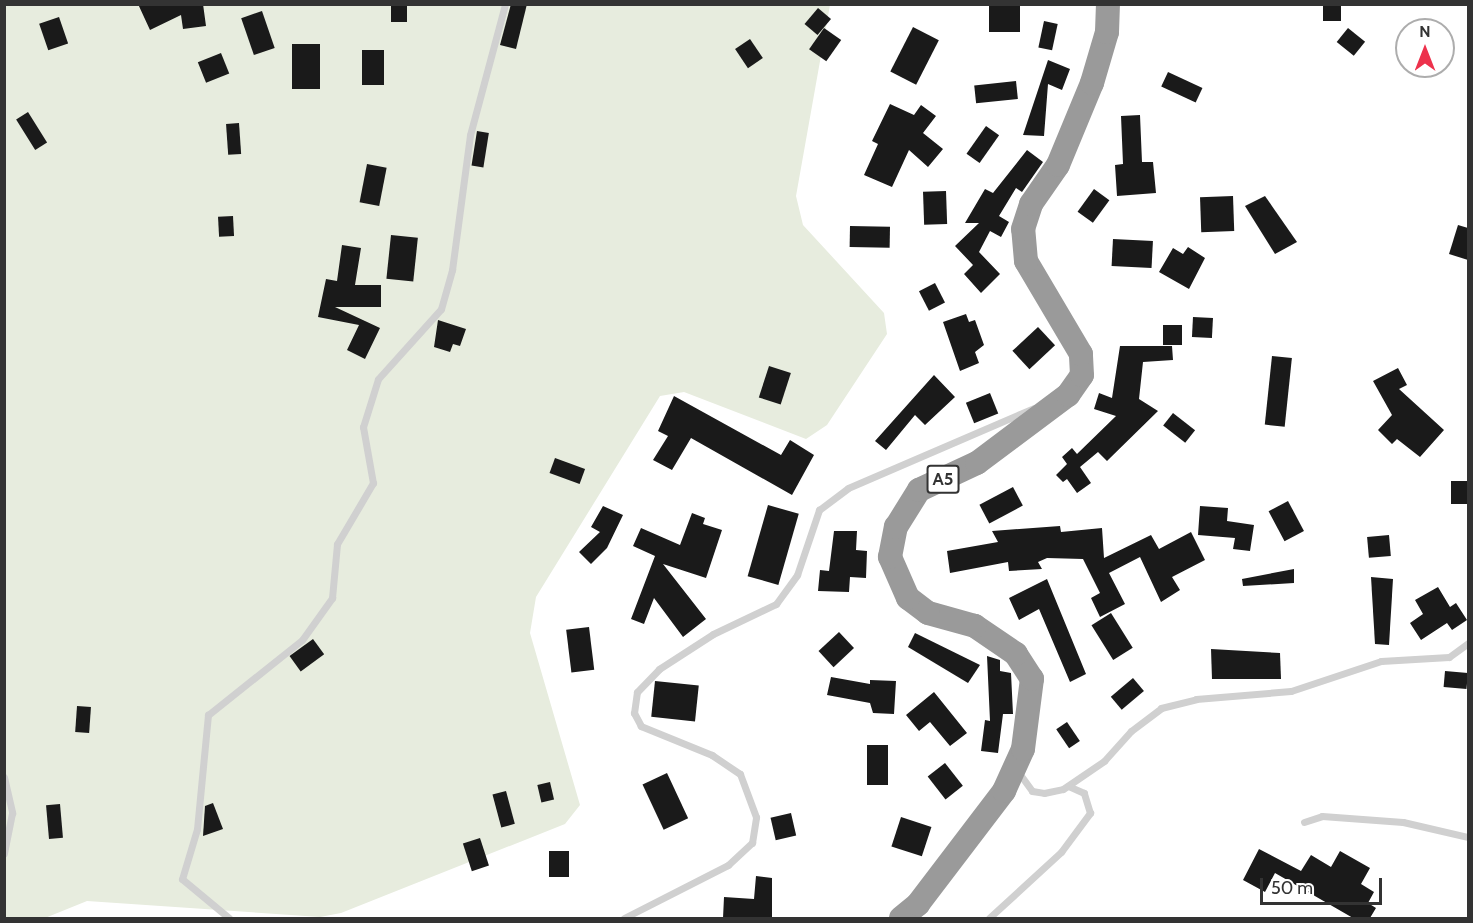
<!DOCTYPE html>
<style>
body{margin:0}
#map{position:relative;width:1473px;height:923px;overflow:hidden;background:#fff;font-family:Cabin,sans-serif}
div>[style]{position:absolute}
.green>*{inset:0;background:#e7ecde}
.building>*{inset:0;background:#1a1a1a;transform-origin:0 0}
.lane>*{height:7px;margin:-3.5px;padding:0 3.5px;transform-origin:3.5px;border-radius:3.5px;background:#d0d0d0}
.highway>*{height:24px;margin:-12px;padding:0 12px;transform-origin:12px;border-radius:12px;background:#9a9a9a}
span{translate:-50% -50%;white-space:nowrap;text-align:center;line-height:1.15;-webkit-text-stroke:6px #fff;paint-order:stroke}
.shield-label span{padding:2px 4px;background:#fff;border:2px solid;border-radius:4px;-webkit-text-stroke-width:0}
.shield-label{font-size:18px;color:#333;font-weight:700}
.frame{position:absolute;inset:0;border:6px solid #333;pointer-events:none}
.north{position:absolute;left:1395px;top:18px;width:60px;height:60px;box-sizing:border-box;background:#fff;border:2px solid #adadad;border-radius:50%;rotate:0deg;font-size:16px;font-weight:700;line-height:24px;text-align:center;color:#333}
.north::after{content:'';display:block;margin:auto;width:21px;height:27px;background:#ed314c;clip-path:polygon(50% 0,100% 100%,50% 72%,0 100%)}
.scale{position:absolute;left:1260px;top:878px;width:122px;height:27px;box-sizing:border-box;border:3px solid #333;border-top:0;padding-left:8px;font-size:18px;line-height:21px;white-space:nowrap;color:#333;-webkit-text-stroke:4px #fff;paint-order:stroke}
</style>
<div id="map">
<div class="green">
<div style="clip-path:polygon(5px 5px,830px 5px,796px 196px,803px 225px,884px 313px,887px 334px,827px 425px,806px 439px,684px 392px,660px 396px,536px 597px,530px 633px,580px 805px,565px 824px,341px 913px,320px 917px,87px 901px,45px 918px,5px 918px)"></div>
</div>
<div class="building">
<div style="clip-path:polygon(138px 4px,203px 4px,206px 26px,183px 29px,181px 15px,150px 30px)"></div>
<div style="left:391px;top:4px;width:16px;height:18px"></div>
<div style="clip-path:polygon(511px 4px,527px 4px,516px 49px,500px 45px)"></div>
<div style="left:989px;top:4px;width:31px;height:28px"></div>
<div style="left:1323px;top:4px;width:18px;height:17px"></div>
<div style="left:818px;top:8px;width:17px;height:21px;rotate:40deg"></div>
<div style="left:262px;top:11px;width:39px;height:22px;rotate:71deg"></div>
<div style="left:59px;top:17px;width:28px;height:21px;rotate:71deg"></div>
<div style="left:1044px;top:21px;width:14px;height:27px;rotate:12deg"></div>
<div style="left:913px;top:27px;width:29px;height:50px;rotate:27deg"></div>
<div style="left:824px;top:28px;width:21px;height:26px;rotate:35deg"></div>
<div style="left:1348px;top:28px;width:22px;height:18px;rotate:39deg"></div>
<div style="left:750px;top:39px;width:23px;height:18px;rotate:56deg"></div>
<div style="left:292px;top:44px;width:28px;height:45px"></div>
<div style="left:362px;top:50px;width:22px;height:35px"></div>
<div style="left:221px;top:53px;width:22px;height:25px;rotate:68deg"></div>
<div style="clip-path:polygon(1048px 60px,1070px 69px,1062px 90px,1048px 84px,1044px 136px,1023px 135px)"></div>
<div style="left:1168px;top:72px;width:38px;height:16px;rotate:25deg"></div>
<div style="left:1016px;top:81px;width:18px;height:42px;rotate:84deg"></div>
<div style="clip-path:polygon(890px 104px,914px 115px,921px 105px,936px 116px,923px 133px,943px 149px,928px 167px,909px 150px,892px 187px,864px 175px,878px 144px,872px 141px)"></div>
<div style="left:28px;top:112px;width:36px;height:14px;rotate:58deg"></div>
<div style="clip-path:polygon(1140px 115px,1142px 162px,1153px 162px,1156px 193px,1117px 196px,1115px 165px,1123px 164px,1121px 116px)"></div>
<div style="left:239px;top:123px;width:31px;height:13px;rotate:86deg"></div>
<div style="left:986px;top:126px;width:16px;height:34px;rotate:35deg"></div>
<div style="left:477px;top:131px;width:12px;height:35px;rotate:9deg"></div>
<div style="clip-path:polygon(1027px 150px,1043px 162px,1022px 192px,1016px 188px,999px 216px,1009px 222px,1001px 237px,990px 231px,979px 252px,1000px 274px,981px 293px,964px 274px,973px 265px,955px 246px,979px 223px,965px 223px,985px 189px,993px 193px)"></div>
<div style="left:367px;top:164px;width:20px;height:39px;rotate:11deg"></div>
<div style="left:1094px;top:189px;width:19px;height:28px;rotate:36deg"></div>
<div style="left:946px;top:191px;width:33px;height:23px;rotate:88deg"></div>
<div style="left:1233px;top:196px;width:35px;height:33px;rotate:88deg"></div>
<div style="clip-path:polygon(1265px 196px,1297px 242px,1275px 254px,1245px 206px)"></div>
<div style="left:233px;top:216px;width:20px;height:15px;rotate:87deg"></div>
<div style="clip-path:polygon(1458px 225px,1468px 228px,1468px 260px,1449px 254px)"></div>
<div style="left:850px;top:226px;width:40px;height:21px;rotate:1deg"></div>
<div style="left:391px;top:235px;width:27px;height:44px;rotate:6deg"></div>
<div style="left:1113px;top:239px;width:40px;height:27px;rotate:3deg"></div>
<div style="clip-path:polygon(342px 245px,361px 248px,355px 285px,381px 285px,381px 307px,335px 307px,380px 328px,365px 359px,347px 350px,359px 325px,318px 317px,326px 279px,337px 281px)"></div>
<div style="clip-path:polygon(1188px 247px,1205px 258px,1189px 289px,1159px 272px,1173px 248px,1183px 254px)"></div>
<div style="left:935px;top:283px;width:22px;height:18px;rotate:63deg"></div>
<div style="clip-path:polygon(966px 314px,969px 322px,975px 320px,984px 345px,975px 352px,979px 363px,960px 371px,943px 322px)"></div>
<div style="left:1193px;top:317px;width:20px;height:20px;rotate:3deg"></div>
<div style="clip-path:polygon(438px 320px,466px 329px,460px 346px,453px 344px,450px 352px,434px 347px)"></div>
<div style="left:1163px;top:325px;width:19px;height:20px"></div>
<div style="left:1038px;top:327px;width:25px;height:35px;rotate:47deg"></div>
<div style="clip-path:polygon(1120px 346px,1172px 346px,1173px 360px,1143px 362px,1139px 399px,1158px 411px,1107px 461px,1098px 452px,1080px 467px,1091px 483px,1077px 493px,1067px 479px,1063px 482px,1056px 475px,1067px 464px,1062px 457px,1072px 448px,1077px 454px,1116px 416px,1094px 409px,1099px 393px,1112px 398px)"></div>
<div style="left:1272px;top:356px;width:20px;height:69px;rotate:6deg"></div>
<div style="left:769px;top:366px;width:23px;height:33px;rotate:18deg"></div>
<div style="clip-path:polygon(1398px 368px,1407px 385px,1399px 389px,1444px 430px,1420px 457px,1397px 439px,1392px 444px,1378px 430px,1392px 415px,1373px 381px)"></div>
<div style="clip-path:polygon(934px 375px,955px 397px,925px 425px,915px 415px,886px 450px,875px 441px)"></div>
<div style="left:990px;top:393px;width:22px;height:26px;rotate:68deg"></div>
<div style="clip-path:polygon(674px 396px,781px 455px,790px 440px,814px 455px,792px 495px,691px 438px,672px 470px,653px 460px,668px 436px,658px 431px)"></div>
<div style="left:1173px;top:413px;width:28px;height:16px;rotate:38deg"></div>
<div style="left:555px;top:458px;width:32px;height:16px;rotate:20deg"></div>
<div style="left:1451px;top:481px;width:17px;height:23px"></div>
<div style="left:1013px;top:487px;width:21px;height:38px;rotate:62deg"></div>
<div style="left:1288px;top:501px;width:34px;height:22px;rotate:62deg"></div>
<div style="left:768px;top:505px;width:32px;height:74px;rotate:16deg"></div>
<div style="clip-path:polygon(603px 506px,623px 515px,607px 548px,591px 564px,579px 552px,600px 532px,591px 527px)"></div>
<div style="clip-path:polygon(1200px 506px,1228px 508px,1227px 521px,1254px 525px,1250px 551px,1233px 549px,1235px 538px,1198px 535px)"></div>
<div style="clip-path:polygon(692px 513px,705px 518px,703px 524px,722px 530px,706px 578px,663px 564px,706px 619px,683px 637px,654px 598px,644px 624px,631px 619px,655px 556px,633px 546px,641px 528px,680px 545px)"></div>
<div style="clip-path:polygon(1060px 526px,1061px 532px,1102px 528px,1104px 558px,1151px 535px,1159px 549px,1191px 532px,1205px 560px,1172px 577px,1180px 590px,1161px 602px,1140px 557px,1109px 573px,1125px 604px,1100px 617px,1091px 598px,1100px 593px,1083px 559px,1047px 558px,1038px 562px,1042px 569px,1009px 571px,1008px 562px,950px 573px,947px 551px,998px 542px,992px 531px)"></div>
<div style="clip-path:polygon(834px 531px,857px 531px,856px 550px,867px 551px,866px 578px,850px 577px,849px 592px,818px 591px,820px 570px,829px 571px)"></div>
<div style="left:1389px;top:535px;width:21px;height:22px;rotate:85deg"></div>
<div style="clip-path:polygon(1294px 569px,1294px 583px,1243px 586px,1242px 579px)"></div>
<div style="clip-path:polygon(1371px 577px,1393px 579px,1389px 645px,1375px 644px)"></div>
<div style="clip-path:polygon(1047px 579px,1086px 674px,1070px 682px,1039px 609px,1019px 620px,1009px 598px)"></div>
<div style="clip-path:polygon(1438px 587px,1450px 607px,1456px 603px,1467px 620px,1452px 630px,1447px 623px,1421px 640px,1410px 623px,1423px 614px,1415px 600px)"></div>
<div style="left:1111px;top:613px;width:41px;height:23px;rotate:58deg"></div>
<div style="left:589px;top:627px;width:43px;height:23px;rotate:83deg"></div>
<div style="left:839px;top:632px;width:22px;height:28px;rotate:47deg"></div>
<div style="clip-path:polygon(915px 633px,980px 665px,968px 683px,908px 647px)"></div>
<div style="left:313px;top:639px;width:19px;height:29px;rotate:54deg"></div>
<div style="clip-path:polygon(1211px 649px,1280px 653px,1281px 679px,1212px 679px)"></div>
<div style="clip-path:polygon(987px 656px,1000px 660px,1000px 671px,1011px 673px,1013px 714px,1003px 714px,998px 753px,981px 751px,985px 720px,990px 721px)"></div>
<div style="left:1445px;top:671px;width:23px;height:16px;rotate:5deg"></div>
<div style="clip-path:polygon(831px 677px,870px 684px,870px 680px,896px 681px,894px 714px,873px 713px,870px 703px,827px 695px)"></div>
<div style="left:1133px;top:678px;width:17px;height:29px;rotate:50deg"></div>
<div style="left:655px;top:681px;width:44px;height:36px;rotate:6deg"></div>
<div style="clip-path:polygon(934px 692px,967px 733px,950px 746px,930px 722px,919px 731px,906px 715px)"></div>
<div style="left:77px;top:706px;width:14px;height:26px;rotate:4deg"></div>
<div style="left:1067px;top:722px;width:23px;height:13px;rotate:56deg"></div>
<div style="left:867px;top:745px;width:21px;height:40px"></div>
<div style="left:945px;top:763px;width:29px;height:22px;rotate:52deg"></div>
<div style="left:667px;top:773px;width:50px;height:27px;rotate:65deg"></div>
<div style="left:550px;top:782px;width:18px;height:13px;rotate:77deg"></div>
<div style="left:506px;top:791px;width:34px;height:14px;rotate:75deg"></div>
<div style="clip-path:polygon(213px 803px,223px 829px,203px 836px,205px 806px)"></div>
<div style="left:60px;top:804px;width:34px;height:14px;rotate:85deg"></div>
<div style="left:791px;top:813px;width:23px;height:21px;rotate:77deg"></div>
<div style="left:901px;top:817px;width:32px;height:31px;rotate:18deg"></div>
<div style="left:480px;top:838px;width:29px;height:18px;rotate:72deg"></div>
<div style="clip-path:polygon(1259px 849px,1301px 871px,1311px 855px,1331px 867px,1340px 851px,1370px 868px,1361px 884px,1374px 892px,1368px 903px,1376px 908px,1370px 918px,1353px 918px,1275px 873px,1265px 892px,1243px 880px)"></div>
<div style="left:549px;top:851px;width:20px;height:26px"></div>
<div style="clip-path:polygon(756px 876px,772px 878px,772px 918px,723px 918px,724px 897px,754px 899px)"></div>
</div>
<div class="lane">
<div style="left:1019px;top:773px;width:22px;rotate:54deg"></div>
<div style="left:1032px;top:791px;width:12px;rotate:9deg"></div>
<div style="left:1044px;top:793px;width:19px;rotate:-12deg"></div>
<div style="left:1063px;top:789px;width:50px;rotate:-34.3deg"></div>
<div style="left:1104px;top:761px;width:40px;rotate:-48deg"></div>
<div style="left:1131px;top:731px;width:38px;rotate:-37deg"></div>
<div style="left:1161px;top:708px;width:36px;rotate:-14deg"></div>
<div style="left:1196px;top:699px;width:95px;rotate:-4.8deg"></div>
<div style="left:1291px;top:691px;width:95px;rotate:-18.4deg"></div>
<div style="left:1381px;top:661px;width:68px;rotate:-3.4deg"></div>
<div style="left:1449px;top:657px;width:24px;rotate:-36deg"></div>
<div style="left:4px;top:777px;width:37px;rotate:77deg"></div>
<div style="left:12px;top:813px;width:41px;rotate:101.3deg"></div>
<div style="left:1304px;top:822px;width:19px;rotate:-18deg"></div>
<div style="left:1322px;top:816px;width:81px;rotate:4.2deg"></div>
<div style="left:1403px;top:822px;width:67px;rotate:13deg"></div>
<div style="left:229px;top:918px;width:61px;rotate:-140.3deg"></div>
<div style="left:182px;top:879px;width:52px;rotate:-73.3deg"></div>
<div style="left:197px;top:829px;width:115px;rotate:-84.5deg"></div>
<div style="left:208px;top:715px;width:120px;rotate:-38.6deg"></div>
<div style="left:302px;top:640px;width:52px;rotate:-54.5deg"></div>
<div style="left:332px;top:598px;width:54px;rotate:-84.7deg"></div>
<div style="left:337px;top:544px;width:71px;rotate:-59.5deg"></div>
<div style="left:373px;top:483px;width:57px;rotate:-100.1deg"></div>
<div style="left:363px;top:427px;width:50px;rotate:-72.6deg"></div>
<div style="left:378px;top:379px;width:94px;rotate:-48deg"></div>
<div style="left:441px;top:309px;width:41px;rotate:-74.2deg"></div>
<div style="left:452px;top:270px;width:136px;rotate:-82.4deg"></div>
<div style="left:470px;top:135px;width:136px;rotate:-75deg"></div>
<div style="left:624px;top:918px;width:117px;rotate:-27deg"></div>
<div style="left:728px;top:865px;width:33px;rotate:-43deg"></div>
<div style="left:752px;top:843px;width:26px;rotate:-81deg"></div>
<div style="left:756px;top:817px;width:46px;rotate:-110.4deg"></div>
<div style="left:740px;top:774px;width:34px;rotate:-146deg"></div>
<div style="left:712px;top:755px;width:77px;rotate:-157.8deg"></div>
<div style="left:641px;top:726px;width:15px;rotate:-118deg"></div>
<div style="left:634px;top:713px;width:21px;rotate:-82deg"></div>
<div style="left:637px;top:692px;width:32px;rotate:-46deg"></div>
<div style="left:659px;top:669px;width:64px;rotate:-32.9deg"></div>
<div style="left:713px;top:634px;width:70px;rotate:-25.5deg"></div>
<div style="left:776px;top:604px;width:36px;rotate:-54deg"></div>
<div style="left:797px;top:575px;width:69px;rotate:-71.3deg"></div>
<div style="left:819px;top:510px;width:36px;rotate:-37deg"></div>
<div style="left:848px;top:488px;width:202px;rotate:-23.3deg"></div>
<div style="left:989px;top:918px;width:98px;rotate:-42.5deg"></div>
<div style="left:1061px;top:852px;width:49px;rotate:-53.4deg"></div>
<div style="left:1090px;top:813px;width:21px;rotate:-107deg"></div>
<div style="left:1084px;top:793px;width:17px;rotate:-156deg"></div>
</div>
<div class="highway">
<div style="left:901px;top:918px;width:22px;rotate:-39deg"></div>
<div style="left:918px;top:904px;width:142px;rotate:-52.7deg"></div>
<div style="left:1004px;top:791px;width:46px;rotate:-65.7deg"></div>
<div style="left:1023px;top:749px;width:71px;rotate:-82.7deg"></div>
<div style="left:1032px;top:679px;width:30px;rotate:-123deg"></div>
<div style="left:1016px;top:654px;width:50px;rotate:-145.7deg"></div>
<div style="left:975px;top:626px;width:49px;rotate:-164.5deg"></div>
<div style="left:928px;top:613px;width:25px;rotate:-143deg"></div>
<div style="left:908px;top:598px;width:45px;rotate:-113.7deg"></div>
<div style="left:890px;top:557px;width:31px;rotate:-79deg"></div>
<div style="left:896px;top:527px;width:44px;rotate:-58.1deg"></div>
<div style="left:919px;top:490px;width:64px;rotate:-25deg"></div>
<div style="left:977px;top:463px;width:114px;rotate:-36.8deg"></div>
<div style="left:1068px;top:395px;width:24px;rotate:-55deg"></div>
<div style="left:1082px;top:375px;width:21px;rotate:-93deg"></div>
<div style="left:1081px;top:354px;width:108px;rotate:-120.6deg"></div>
<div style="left:1026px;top:261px;width:32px;rotate:-95deg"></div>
<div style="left:1023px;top:229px;width:26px;rotate:-72deg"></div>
<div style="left:1031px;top:204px;width:47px;rotate:-55.3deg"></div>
<div style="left:1058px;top:165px;width:89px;rotate:-67.5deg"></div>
<div style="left:1092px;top:83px;width:53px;rotate:-73.6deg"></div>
<div style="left:1107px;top:32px;width:28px;rotate:-88deg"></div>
</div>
<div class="shield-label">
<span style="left:943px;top:479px">A5</span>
</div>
<div class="frame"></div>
<div class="north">N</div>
<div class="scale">50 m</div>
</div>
